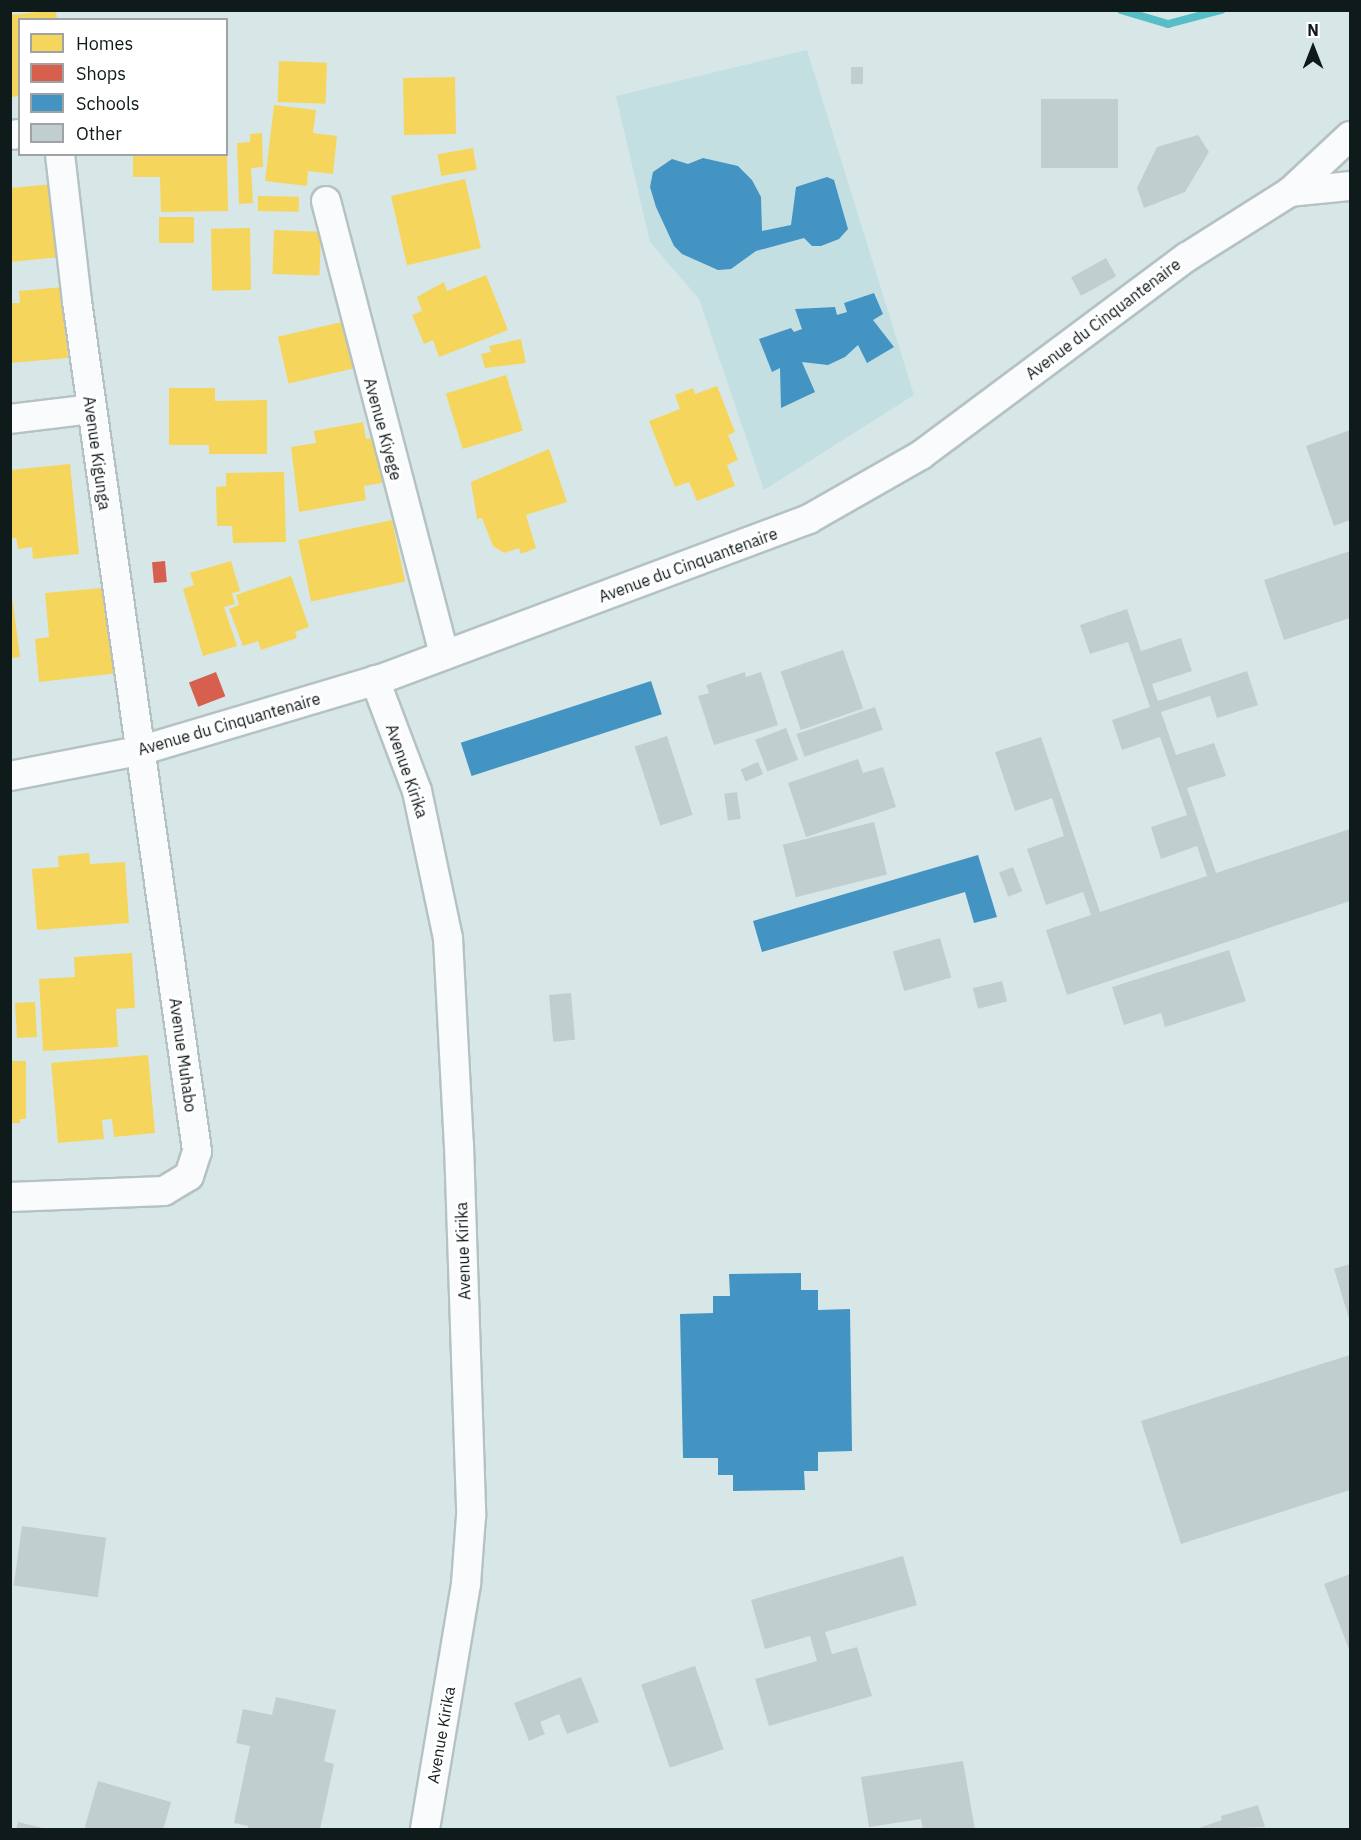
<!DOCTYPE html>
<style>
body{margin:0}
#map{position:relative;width:1361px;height:1840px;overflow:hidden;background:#d7e7e8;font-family:"IBM Plex Sans",sans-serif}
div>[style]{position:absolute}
.built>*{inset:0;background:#c3dfe2}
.homes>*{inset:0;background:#f6d55c;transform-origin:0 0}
.shops>*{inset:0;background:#d6604d;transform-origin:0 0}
.schools>*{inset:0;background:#4393c3;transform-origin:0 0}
.stream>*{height:8px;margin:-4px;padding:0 4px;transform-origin:4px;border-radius:4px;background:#58bec6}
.building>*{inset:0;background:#c0cecf;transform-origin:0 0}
.roads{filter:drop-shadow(2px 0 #b5c2c3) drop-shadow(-2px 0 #b5c2c3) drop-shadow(0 2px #b5c2c3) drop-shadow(0 -2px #b5c2c3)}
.minor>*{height:28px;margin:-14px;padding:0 14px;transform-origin:14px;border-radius:14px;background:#f9fbfc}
span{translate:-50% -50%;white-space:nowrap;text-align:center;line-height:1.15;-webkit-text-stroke:6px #fff;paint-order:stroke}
.street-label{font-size:16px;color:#0f1a1b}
.frame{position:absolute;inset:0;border:12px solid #0f1a1b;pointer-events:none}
.legend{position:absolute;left:18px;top:18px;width:210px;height:138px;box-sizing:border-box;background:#fff;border:2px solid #9fa3a4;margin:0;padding:8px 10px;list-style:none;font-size:18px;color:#0f1a1b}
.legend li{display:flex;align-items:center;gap:12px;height:30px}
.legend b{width:30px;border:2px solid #9fa3a4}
.north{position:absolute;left:1283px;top:18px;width:60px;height:60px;-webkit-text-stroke:4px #fff;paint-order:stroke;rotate:0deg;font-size:16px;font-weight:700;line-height:24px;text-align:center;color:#0f1a1b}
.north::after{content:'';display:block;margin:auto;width:21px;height:27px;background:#0f1a1b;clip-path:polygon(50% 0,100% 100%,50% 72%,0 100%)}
</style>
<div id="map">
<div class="built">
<div style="clip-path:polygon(807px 50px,914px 395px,764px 490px,699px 299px,650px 242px,616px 96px)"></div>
</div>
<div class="homes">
<div style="clip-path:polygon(56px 10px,57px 20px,20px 20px,20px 96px,10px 97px,10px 15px)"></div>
<div style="left:279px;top:61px;width:48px;height:41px;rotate:2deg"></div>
<div style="left:455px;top:77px;width:57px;height:52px;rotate:89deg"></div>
<div style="clip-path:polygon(274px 105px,316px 110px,313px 133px,337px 136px,333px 174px,308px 171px,307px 186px,265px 181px)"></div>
<div style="clip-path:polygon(262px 133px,263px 167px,251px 168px,253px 203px,239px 204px,237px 143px,250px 142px,250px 134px)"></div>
<div style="left:473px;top:148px;width:22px;height:36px;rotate:80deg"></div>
<div style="clip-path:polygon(133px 154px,227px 154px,228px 211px,161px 212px,160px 177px,133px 177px)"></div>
<div style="left:465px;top:179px;width:71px;height:76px;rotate:77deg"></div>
<div style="clip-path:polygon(54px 184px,61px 257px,10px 262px,10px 188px)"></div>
<div style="left:258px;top:196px;width:41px;height:15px;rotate:1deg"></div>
<div style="left:159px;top:217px;width:35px;height:26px"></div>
<div style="left:250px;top:228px;width:62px;height:39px;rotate:89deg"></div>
<div style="left:274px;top:230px;width:47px;height:44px;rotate:2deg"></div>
<div style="clip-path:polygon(486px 275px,508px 330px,439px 357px,433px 340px,424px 344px,412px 315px,422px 311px,417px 297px,444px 282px,447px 291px)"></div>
<div style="clip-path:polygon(62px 287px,68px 358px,10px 363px,10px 303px,20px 303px,19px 291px)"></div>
<div style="left:346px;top:321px;width:48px;height:70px;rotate:77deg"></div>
<div style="clip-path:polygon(521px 339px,526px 363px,485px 368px,481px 354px,491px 352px,489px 346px)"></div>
<div style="left:506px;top:375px;width:58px;height:63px;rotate:73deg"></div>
<div style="clip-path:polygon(717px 386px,735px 432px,728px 435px,738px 460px,727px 465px,735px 486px,697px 501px,689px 482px,675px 487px,649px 421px,680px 409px,675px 395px,693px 388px,695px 394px)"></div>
<div style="clip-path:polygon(169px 388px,215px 388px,215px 401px,267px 400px,267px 454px,209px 454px,209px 445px,169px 445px)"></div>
<div style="clip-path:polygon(363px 422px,366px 439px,379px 437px,387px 482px,364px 486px,366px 500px,299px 512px,291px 447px,316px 443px,314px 431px)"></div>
<div style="clip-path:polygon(549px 449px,567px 502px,526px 515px,536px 548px,521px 554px,519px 548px,504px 553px,493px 546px,482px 518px,477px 519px,471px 482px)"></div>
<div style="clip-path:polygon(70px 464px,79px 554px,33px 559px,32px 547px,18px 549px,16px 538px,11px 538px,10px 470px)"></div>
<div style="clip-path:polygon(284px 472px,286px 542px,233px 543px,232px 526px,217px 526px,216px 487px,226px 486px,226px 473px)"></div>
<div style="left:392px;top:520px;width:63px;height:96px;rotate:78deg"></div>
<div style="clip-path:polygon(231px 561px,240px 591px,232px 593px,235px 604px,224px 607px,237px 646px,203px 656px,183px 589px,194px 585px,190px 573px)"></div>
<div style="clip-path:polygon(291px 576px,309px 627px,295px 632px,297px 638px,261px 650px,258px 641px,243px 646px,229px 609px,239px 605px,236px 595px)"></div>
<div style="clip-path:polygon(10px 581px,20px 657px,10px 658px)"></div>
<div style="clip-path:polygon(102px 588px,105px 617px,113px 616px,119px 673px,39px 682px,35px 639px,49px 637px,45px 593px)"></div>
<div style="clip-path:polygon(89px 853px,90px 864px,125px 862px,129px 923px,37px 930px,32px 869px,59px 867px,58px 856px)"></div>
<div style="clip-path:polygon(132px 953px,135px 1008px,116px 1009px,118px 1047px,43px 1051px,39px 979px,75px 977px,74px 957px)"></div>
<div style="clip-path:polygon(32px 1002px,35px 1002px,37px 1037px,17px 1038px,15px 1003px)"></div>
<div style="clip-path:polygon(148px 1055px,155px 1133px,114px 1137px,112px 1119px,102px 1120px,104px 1139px,58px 1143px,51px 1063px)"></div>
<div style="clip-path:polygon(10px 1061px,26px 1061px,26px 1119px,20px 1119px,20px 1123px,10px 1123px)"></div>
</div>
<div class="shops">
<div style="left:165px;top:561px;width:21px;height:13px;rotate:85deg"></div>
<div style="left:216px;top:672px;width:26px;height:29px;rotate:69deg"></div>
</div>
<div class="schools">
<div style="clip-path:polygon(703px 158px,738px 166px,752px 180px,761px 197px,762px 231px,791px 225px,796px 187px,827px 177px,834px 180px,848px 229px,839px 239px,821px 246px,812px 246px,804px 238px,756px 251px,731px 269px,718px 270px,682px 254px,674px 246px,656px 207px,650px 187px,653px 172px,672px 159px,688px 164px)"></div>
<div style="clip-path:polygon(874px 293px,883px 314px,873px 320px,894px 347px,867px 363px,858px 345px,845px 357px,828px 365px,802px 362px,815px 392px,781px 408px,780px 368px,772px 372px,759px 339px,791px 328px,794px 332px,802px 329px,795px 309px,835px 307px,837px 315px,847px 312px,844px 303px)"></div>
<div style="left:651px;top:681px;width:35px;height:200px;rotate:72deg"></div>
<div style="clip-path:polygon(978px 855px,997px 917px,974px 923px,965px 892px,762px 952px,753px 921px)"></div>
<div style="clip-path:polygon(801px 1273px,801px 1290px,818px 1290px,818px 1310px,850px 1309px,852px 1451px,818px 1452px,818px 1471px,804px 1471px,805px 1490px,733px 1491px,733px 1475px,718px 1475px,718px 1458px,683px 1458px,680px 1314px,713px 1313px,713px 1296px,730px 1296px,729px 1274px)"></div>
</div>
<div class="stream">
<div style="left:1121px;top:10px;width:49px;rotate:16.6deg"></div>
<div style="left:1168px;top:24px;width:55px;rotate:-14.8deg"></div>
</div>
<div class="building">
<div style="left:851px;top:67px;width:12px;height:17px"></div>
<div style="left:1041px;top:99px;width:77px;height:69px"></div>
<div style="clip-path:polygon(1198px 135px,1209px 152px,1185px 192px,1144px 208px,1137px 188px,1157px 147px)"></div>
<div style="left:1106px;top:258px;width:21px;height:40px;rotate:61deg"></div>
<div style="clip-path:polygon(1350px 430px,1350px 520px,1334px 526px,1306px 446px)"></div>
<div style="clip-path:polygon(1350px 551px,1350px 618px,1284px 640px,1264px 580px)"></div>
<div style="clip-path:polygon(1127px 609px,1141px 651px,1181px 638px,1192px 671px,1152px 684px,1158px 701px,1247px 671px,1258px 705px,1217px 718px,1210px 696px,1161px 712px,1176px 755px,1214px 743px,1226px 776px,1187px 788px,1216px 873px,1350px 829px,1350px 901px,1067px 995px,1046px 930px,1091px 915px,1083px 892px,1046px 905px,1027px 849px,1064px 836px,1052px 798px,1015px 811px,995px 752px,1041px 737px,1100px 912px,1207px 876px,1197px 846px,1161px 859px,1151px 827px,1187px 815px,1160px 737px,1122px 750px,1112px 720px,1150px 707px,1128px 642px,1090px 654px,1080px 625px)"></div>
<div style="left:843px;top:650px;width:62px;height:66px;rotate:71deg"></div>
<div style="clip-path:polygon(745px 672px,746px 677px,761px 672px,778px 725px,714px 745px,698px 696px,709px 693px,706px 685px)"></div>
<div style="left:875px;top:707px;width:24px;height:83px;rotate:71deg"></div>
<div style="left:786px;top:728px;width:34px;height:33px;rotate:69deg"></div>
<div style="left:667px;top:736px;width:83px;height:34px;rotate:72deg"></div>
<div style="clip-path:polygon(858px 759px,863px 773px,883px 767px,896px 807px,806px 837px,788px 783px)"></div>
<div style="left:758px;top:762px;width:13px;height:19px;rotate:67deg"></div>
<div style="left:737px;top:792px;width:27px;height:13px;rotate:82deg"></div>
<div style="left:874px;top:822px;width:54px;height:94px;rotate:76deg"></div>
<div style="left:1013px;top:867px;width:26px;height:15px;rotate:69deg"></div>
<div style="left:940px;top:938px;width:41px;height:49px;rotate:74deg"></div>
<div style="clip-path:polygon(1229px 950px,1246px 1001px,1165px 1027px,1161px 1013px,1124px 1025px,1112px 987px)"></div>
<div style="left:1002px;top:981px;width:21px;height:30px;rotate:76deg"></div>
<div style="left:571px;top:993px;width:47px;height:22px;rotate:85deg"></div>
<div style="clip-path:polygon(1350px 1264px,1350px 1322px,1334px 1269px)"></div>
<div style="clip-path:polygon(1350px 1355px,1350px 1490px,1181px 1544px,1141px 1421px)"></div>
<div style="left:22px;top:1526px;width:85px;height:60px;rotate:8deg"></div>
<div style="clip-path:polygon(903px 1556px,917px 1605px,825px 1632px,832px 1654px,857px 1647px,872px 1696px,769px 1726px,755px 1679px,817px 1661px,810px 1636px,765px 1649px,751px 1600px)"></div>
<div style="clip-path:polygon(1350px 1574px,1350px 1652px,1324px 1584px)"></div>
<div style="left:695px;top:1666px;width:88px;height:57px;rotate:71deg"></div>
<div style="clip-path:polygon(581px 1677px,599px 1722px,567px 1734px,559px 1714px,540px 1722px,545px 1734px,529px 1741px,514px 1703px)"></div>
<div style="clip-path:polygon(276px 1697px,336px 1710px,324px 1761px,334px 1764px,320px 1830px,247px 1830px,248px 1826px,234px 1823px,250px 1746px,236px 1743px,243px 1709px,272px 1715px)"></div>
<div style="clip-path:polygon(963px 1761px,975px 1830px,923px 1830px,921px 1819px,869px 1827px,861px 1777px)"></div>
<div style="clip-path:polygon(98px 1781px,171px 1802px,163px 1830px,84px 1830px)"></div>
<div style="clip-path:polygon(1258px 1805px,1265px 1827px,1193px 1830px,1222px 1820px,1221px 1816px)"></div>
<div style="clip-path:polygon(18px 1822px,47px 1829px,47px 1830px,16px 1830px)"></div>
</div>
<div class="roads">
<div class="minor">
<div style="left:10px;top:135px;width:10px;rotate:-6deg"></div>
<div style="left:1290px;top:192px;width:60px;rotate:-5.7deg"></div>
<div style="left:326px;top:201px;width:469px;rotate:75.4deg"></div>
<div style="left:10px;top:419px;width:82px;rotate:-7deg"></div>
<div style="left:375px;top:680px;width:119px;rotate:69.3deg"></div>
<div style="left:417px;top:791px;width:150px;rotate:78.1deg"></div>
<div style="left:448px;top:938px;width:207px;rotate:87deg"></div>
<div style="left:459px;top:1145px;width:371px;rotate:88.1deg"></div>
<div style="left:471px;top:1516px;width:68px;rotate:94.2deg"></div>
<div style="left:466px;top:1584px;width:249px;rotate:99.5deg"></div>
<div style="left:10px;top:776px;width:131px;rotate:-11deg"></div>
<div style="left:139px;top:751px;width:252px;rotate:-16.6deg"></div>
<div style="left:381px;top:679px;width:457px;rotate:-20.5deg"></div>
<div style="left:809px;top:519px;width:129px;rotate:-29.7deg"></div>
<div style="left:921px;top:455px;width:332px;rotate:-36.7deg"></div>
<div style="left:1187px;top:257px;width:122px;rotate:-32.3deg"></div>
<div style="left:1290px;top:192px;width:82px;rotate:-43deg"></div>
<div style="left:10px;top:1197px;width:154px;rotate:-2.2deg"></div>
<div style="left:164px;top:1191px;width:29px;rotate:-31deg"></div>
<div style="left:189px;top:1176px;width:26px;rotate:-72deg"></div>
<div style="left:197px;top:1151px;width:858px;rotate:-98.04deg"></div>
<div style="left:77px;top:301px;width:148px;rotate:-96.6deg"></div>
</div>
</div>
<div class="street-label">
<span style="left:1103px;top:319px;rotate:-37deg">Avenue du Cinquantenaire</span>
<span style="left:383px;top:429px;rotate:75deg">Avenue Kiyege</span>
<span style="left:97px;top:453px;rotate:82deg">Avenue Kigunga</span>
<span style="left:688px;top:565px;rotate:-20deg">Avenue du Cinquantenaire</span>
<span style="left:229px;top:724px;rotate:-16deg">Avenue du Cinquantenaire</span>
<span style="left:407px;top:771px;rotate:71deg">Avenue Kirika</span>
<span style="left:183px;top:1055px;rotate:82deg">Avenue Muhabo</span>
<span style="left:463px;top:1251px;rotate:-92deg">Avenue Kirika</span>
<span style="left:441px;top:1735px;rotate:-80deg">Avenue Kirika</span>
</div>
<div class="frame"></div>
<ul class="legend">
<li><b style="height:16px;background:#f6d55c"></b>Homes</li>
<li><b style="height:16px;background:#d6604d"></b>Shops</li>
<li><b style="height:16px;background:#4393c3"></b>Schools</li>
<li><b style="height:16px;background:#c0cecf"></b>Other</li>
</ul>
<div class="north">N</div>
</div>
